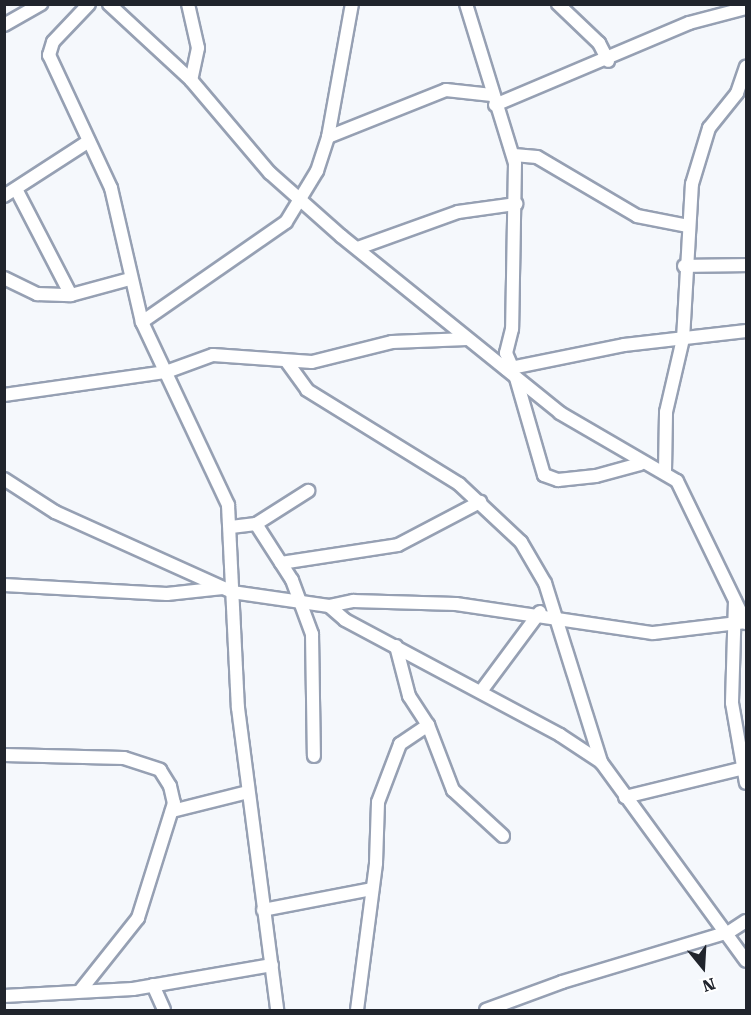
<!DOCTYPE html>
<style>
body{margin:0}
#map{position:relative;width:751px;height:1015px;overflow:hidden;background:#f5f8fc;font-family:"Roboto Serif",serif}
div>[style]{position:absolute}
.roads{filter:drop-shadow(2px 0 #96a0b3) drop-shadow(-2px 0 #96a0b3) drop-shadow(0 2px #96a0b3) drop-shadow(0 -2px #96a0b3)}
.minor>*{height:12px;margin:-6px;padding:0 6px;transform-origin:6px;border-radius:6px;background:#fff}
span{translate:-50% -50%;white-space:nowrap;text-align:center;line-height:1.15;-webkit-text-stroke:4.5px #fff;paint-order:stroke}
.frame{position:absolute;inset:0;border:6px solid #20242c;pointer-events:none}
.north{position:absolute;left:673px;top:937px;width:60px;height:60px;-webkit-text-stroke:4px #fff;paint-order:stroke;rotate:162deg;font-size:16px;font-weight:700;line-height:24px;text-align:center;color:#20242c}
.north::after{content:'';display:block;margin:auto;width:21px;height:27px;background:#20242c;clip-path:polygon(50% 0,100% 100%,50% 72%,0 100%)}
</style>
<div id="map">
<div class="roads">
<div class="minor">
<div style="left:89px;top:4px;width:52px;rotate:133.5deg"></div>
<div style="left:53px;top:42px;width:14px;rotate:107deg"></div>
<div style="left:49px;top:55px;width:147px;rotate:65deg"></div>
<div style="left:111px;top:188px;width:138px;rotate:77deg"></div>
<div style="left:142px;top:322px;width:202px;rotate:64.8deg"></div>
<div style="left:228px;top:505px;width:203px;rotate:87.2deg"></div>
<div style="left:238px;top:708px;width:305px;rotate:82.6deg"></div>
<div style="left:109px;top:4px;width:112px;rotate:42.8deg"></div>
<div style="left:191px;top:80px;width:122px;rotate:49.7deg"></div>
<div style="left:270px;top:173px;width:95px;rotate:41.6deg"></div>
<div style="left:341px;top:236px;width:282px;rotate:38.9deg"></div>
<div style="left:560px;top:413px;width:135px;rotate:30.2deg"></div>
<div style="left:677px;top:481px;width:158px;rotate:64.1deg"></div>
<div style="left:188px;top:4px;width:45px;rotate:77.2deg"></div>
<div style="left:198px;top:48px;width:33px;rotate:102deg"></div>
<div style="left:466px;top:4px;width:166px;rotate:72.9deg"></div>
<div style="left:515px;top:163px;width:166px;rotate:91deg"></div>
<div style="left:512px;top:329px;width:25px;rotate:104deg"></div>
<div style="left:506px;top:353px;width:13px;rotate:67deg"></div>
<div style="left:558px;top:4px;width:57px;rotate:43.6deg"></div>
<div style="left:599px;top:43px;width:20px;rotate:63deg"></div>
<div style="left:4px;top:25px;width:43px;rotate:-29.6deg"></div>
<div style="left:495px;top:105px;width:211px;rotate:-22.9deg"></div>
<div style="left:689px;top:23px;width:59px;rotate:-14.7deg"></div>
<div style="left:328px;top:137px;width:127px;rotate:-21.7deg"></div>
<div style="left:446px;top:90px;width:46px;rotate:6.2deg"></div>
<div style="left:514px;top:155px;width:23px;rotate:5deg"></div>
<div style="left:537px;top:157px;width:116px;rotate:30.5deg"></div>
<div style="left:637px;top:216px;width:52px;rotate:11.1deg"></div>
<div style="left:16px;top:189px;width:119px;rotate:62.6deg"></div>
<div style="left:4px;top:196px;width:101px;rotate:-32.9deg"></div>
<div style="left:358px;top:248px;width:106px;rotate:-19.8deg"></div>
<div style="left:458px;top:212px;width:59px;rotate:-7.9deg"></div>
<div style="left:684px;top:266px;width:62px;rotate:-0.9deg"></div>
<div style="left:4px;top:278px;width:37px;rotate:26deg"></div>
<div style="left:37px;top:294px;width:34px;rotate:2deg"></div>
<div style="left:71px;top:295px;width:61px;rotate:-15.2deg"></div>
<div style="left:142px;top:322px;width:175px;rotate:-34.8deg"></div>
<div style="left:286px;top:222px;width:60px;rotate:-58.7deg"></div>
<div style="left:317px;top:171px;width:36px;rotate:-72deg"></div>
<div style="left:328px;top:137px;width:135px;rotate:-79.8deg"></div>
<div style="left:287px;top:362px;width:34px;rotate:54deg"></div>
<div style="left:307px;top:390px;width:179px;rotate:31.7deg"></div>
<div style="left:459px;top:484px;width:85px;rotate:43.1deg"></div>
<div style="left:521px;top:542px;width:48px;rotate:59.7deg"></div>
<div style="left:545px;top:583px;width:188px;rotate:72.6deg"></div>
<div style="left:506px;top:369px;width:120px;rotate:-11.5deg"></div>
<div style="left:624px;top:345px;width:123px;rotate:-6.5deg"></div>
<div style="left:516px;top:378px;width:101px;rotate:73.9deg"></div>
<div style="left:544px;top:475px;width:15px;rotate:20deg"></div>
<div style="left:558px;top:480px;width:38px;rotate:-6deg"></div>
<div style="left:596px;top:476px;width:46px;rotate:-15.3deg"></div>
<div style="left:4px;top:395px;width:164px;rotate:-8.1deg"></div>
<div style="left:166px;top:372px;width:50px;rotate:-19.9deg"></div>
<div style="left:213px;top:355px;width:99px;rotate:4deg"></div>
<div style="left:312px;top:362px;width:82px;rotate:-14deg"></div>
<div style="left:392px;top:342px;width:75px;rotate:-2.3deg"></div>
<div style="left:665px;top:471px;width:59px;rotate:-89deg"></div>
<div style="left:666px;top:412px;width:75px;rotate:-76.9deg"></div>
<div style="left:683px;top:339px;width:155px;rotate:-86.7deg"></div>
<div style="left:692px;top:184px;width:59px;rotate:-73.1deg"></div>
<div style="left:709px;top:128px;width:45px;rotate:-51.3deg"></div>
<div style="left:737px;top:93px;width:28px;rotate:-71deg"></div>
<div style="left:4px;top:479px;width:61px;rotate:32.9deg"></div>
<div style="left:55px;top:512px;width:194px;rotate:24.3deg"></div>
<div style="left:232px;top:592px;width:98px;rotate:8.2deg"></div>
<div style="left:329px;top:606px;width:21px;rotate:41deg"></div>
<div style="left:345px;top:620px;width:244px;rotate:28.1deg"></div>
<div style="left:560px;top:735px;width:49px;rotate:33.4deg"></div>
<div style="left:601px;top:762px;width:246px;rotate:53.9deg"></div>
<div style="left:256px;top:524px;width:67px;rotate:57.3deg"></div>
<div style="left:292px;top:580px;width:58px;rotate:69.7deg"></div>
<div style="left:312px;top:634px;width:122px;rotate:89.1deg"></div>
<div style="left:231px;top:527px;width:25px;rotate:-7deg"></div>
<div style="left:256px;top:524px;width:62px;rotate:-32.4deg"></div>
<div style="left:281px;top:563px;width:118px;rotate:-8.7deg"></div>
<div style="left:398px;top:545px;width:93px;rotate:-27.7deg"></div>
<div style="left:4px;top:585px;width:163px;rotate:3.2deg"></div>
<div style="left:167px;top:594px;width:56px;rotate:-6.1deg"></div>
<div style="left:735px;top:601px;width:102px;rotate:91.7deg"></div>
<div style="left:732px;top:703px;width:81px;rotate:80.1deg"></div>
<div style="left:329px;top:606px;width:25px;rotate:-12deg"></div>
<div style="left:353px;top:601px;width:103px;rotate:1.7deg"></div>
<div style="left:456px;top:604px;width:199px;rotate:8.4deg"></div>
<div style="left:653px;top:633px;width:94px;rotate:-6.7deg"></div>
<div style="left:396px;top:646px;width:52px;rotate:75.4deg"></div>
<div style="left:409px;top:696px;width:35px;rotate:57deg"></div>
<div style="left:428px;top:725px;width:70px;rotate:69deg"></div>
<div style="left:453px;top:790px;width:68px;rotate:42.6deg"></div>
<div style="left:482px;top:690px;width:97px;rotate:-53.4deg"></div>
<div style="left:4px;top:755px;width:120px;rotate:1.4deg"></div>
<div style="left:124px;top:758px;width:38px;rotate:18deg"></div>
<div style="left:160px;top:770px;width:19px;rotate:58deg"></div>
<div style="left:170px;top:786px;width:17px;rotate:77deg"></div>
<div style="left:174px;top:803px;width:121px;rotate:107.4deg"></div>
<div style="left:138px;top:918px;width:93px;rotate:128.5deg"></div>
<div style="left:625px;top:797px;width:122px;rotate:-13.7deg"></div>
<div style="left:172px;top:811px;width:78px;rotate:-14deg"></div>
<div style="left:263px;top:910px;width:111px;rotate:-10.9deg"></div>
<div style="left:153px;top:985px;width:27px;rotate:66deg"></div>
<div style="left:4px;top:996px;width:129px;rotate:-3.1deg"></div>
<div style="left:133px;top:989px;width:141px;rotate:-9.8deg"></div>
<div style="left:357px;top:1010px;width:148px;rotate:-82.6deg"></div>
<div style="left:376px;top:863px;width:61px;rotate:-88.1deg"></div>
<div style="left:378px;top:802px;width:62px;rotate:-69.2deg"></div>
<div style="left:400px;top:744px;width:34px;rotate:-34deg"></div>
<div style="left:486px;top:1010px;width:81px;rotate:-20.2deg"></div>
<div style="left:562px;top:982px;width:174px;rotate:-16.7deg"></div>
<div style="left:729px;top:932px;width:20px;rotate:-33deg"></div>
</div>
</div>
<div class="frame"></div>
<div class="north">N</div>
</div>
